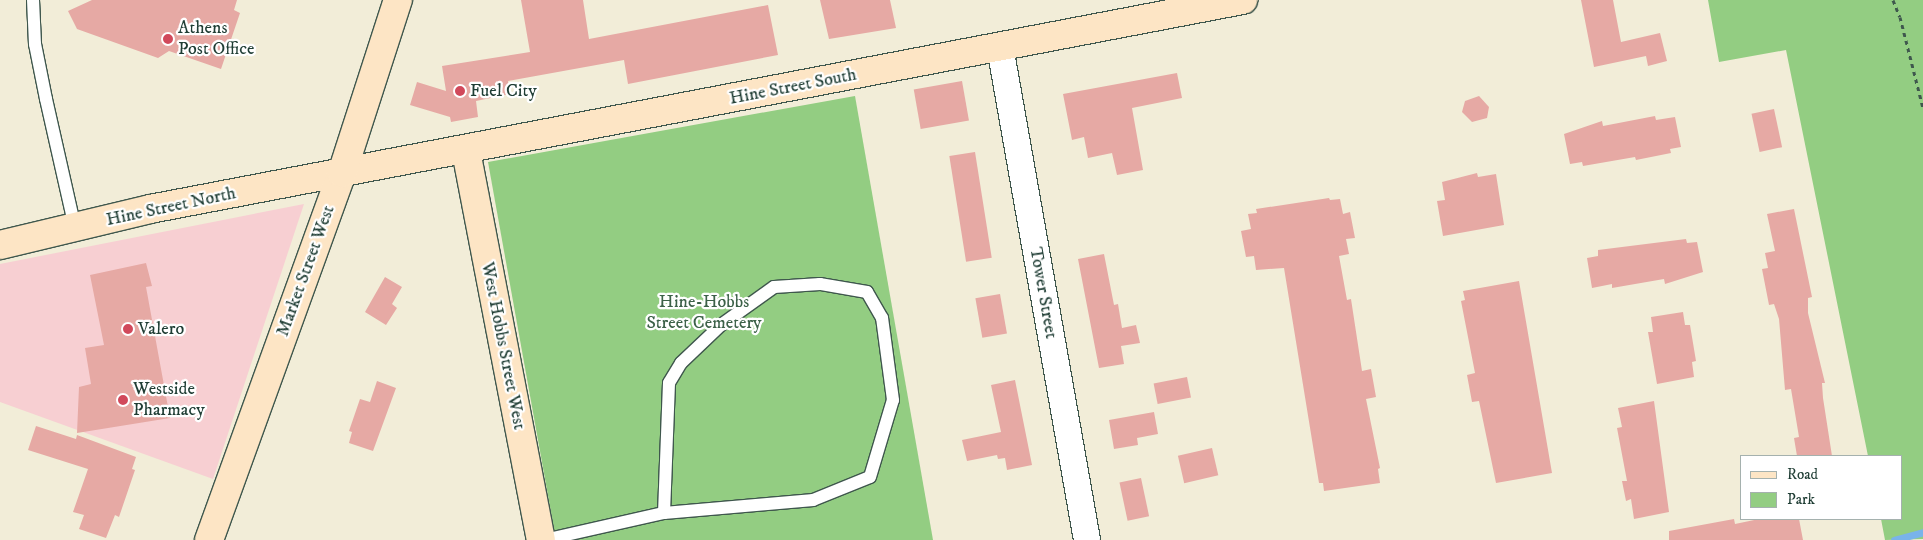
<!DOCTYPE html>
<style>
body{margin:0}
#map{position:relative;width:1923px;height:540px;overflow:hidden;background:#f2edd8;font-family:"IM FELL DW Pica",serif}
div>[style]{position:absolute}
.built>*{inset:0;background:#f7cfd2}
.green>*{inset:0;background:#93cd82}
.stream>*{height:7px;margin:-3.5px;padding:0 3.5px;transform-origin:3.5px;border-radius:3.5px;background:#79b3ea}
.building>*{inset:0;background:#e6a9a4;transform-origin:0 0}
.path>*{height:3px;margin-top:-1.5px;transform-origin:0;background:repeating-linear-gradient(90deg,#3f574d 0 4px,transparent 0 8px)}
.roads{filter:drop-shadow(1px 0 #3f574d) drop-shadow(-1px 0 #3f574d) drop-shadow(0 1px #3f574d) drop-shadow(0 -1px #3f574d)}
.lane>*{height:12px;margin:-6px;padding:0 6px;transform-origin:6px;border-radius:6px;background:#fff}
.street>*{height:26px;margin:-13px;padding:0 13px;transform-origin:13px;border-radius:13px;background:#fff}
.secondary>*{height:28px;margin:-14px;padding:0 14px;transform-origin:14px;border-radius:14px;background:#fde5c5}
.dots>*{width:14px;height:14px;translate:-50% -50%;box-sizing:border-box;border:2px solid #fff;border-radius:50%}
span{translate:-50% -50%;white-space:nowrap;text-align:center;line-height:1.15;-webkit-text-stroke:4.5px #fff;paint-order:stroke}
.poi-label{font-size:18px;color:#1f3d34}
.left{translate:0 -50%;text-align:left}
.street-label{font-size:18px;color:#1f3d34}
.park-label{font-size:18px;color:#3c6148}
.legend{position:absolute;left:1740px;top:455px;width:162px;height:65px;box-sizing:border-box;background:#fff;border:1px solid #a5b1ae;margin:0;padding:6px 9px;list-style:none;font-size:15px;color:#1f3d34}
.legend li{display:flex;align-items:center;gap:10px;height:25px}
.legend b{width:25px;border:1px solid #a5b1ae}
</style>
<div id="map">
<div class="built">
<div style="clip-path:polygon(304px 204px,213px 479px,0 402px,0 264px)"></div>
</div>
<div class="green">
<div style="clip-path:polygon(1708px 0,1923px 0,1923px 539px,1885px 540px,1881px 519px,1902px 519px,1902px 456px,1868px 456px,1786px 50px,1719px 62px)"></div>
<div style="clip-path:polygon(855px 96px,933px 540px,556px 540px,488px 162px)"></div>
</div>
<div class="stream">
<div style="left:1894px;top:540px;width:30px;rotate:-15deg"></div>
</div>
<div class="building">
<div style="clip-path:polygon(92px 0,237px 0,234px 10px,240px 13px,221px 69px,169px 51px,158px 58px,77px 29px,68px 11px)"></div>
<div style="clip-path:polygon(521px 0,583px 0,589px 39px,768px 5px,778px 55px,628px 84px,624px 60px,508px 81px,510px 94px,476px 101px,478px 117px,451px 122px,450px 117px,410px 105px,417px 82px,446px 91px,442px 66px,530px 52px)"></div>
<div style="clip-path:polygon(820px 0,890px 0,896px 28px,829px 39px)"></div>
<div style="clip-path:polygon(1581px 0,1613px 0,1621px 42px,1660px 33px,1667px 61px,1648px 66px,1646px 56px,1594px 67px)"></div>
<div style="clip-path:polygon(1177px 73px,1182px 98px,1132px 108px,1143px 170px,1117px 175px,1112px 153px,1088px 158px,1084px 137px,1072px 140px,1063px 94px)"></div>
<div style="left:962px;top:81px;width:40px;height:49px;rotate:80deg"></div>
<div style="clip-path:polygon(1479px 96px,1489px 107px,1487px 118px,1472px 122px,1462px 112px,1465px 101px)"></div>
<div style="left:1774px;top:109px;width:39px;height:23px;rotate:78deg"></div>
<div style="clip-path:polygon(1655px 116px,1656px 120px,1675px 117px,1681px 147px,1670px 149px,1671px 153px,1636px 160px,1635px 157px,1583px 166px,1582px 162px,1570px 164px,1564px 134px,1602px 121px,1603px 126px)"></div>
<div style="left:975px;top:152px;width:107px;height:26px;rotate:81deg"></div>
<div style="clip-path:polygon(1477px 173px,1478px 177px,1496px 174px,1504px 225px,1443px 236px,1437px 201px,1445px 200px,1442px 182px)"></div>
<div style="clip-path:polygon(1329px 198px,1330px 200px,1340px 199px,1343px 214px,1350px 212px,1355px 238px,1346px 239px,1349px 254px,1339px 256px,1347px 300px,1351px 299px,1362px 371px,1371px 369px,1376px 397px,1366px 399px,1380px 468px,1378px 469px,1380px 483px,1324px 491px,1323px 483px,1319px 483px,1284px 268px,1256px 270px,1254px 256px,1246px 257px,1241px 231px,1251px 229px,1248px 214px,1257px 213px,1256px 209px)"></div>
<div style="clip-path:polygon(1794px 209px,1812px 297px,1808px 298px,1808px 313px,1825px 383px,1822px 383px,1823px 398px,1832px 456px,1797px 456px,1794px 438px,1799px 437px,1791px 389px,1785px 390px,1779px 319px,1774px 304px,1769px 305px,1762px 269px,1768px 268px,1765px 253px,1775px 251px,1767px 214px)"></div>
<div style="clip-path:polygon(1686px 239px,1687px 243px,1697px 242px,1703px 272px,1665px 284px,1664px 279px,1612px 288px,1612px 284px,1592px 288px,1587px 258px,1598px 256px,1598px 250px)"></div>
<div style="clip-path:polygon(1104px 254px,1114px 305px,1118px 304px,1122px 328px,1136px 325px,1140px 343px,1121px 346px,1124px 364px,1099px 368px,1078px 259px)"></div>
<div style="clip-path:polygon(146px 263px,152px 286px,146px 287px,170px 418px,77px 433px,79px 387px,91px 384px,85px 348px,104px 345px,90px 275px)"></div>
<div style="clip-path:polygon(385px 277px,402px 287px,392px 304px,397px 308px,386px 325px,365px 312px)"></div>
<div style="clip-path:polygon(1519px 281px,1552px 473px,1496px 483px,1479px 401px,1472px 402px,1467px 375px,1475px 373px,1461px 301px,1465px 300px,1463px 291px)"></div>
<div style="left:1000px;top:294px;width:40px;height:25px;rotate:80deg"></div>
<div style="clip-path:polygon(1683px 312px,1685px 325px,1690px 325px,1696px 361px,1692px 362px,1694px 377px,1657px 384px,1648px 332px,1653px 332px,1651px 317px)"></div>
<div style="left:1187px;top:377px;width:21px;height:34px;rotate:79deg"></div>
<div style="clip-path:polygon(1015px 380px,1032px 465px,1007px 470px,1005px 458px,998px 459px,997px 455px,967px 461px,962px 440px,1001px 432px,991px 385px)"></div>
<div style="clip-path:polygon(377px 381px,396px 388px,373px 451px,349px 443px,352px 432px,349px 431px,360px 399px,370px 402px)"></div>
<div style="clip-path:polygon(1654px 401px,1669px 512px,1634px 519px,1631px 499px,1626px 501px,1622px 481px,1627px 481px,1617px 428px,1622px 427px,1618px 408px)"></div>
<div style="clip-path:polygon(1154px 412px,1158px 434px,1137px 438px,1138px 445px,1114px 449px,1109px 420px)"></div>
<div style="clip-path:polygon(36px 426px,76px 439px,77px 435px,136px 457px,132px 469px,135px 470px,119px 517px,115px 515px,106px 538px,79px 529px,84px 515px,73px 512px,88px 469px,28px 450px)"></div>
<div style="left:1212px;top:448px;width:28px;height:35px;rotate:77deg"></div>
<div style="left:1141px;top:478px;width:39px;height:22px;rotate:78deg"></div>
<div style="clip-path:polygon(1734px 519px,1735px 524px,1759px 519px,1799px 519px,1803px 540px,1669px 540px,1669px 531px)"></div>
</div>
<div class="path">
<div style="left:1893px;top:0;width:18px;rotate:68deg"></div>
<div style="left:1900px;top:17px;width:94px;rotate:75.8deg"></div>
</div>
<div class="roads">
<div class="lane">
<div style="left:33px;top:0;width:44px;rotate:87.4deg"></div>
<div style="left:35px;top:44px;width:56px;rotate:78.7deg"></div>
<div style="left:46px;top:99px;width:132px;rotate:77.3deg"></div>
<div style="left:544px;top:540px;width:123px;rotate:-12.7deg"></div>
<div style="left:664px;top:513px;width:150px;rotate:-5deg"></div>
<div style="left:813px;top:500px;width:61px;rotate:-22deg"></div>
<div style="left:870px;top:477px;width:80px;rotate:-73.4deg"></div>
<div style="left:893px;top:400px;width:83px;rotate:-97.6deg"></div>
<div style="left:882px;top:318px;width:30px;rotate:-120deg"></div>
<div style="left:867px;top:292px;width:48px;rotate:-170.3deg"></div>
<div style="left:820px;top:284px;width:46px;rotate:176.3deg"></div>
<div style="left:774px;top:287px;width:65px;rotate:144.4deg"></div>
<div style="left:721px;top:325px;width:55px;rotate:136.5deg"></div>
<div style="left:681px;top:363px;width:23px;rotate:121deg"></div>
<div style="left:669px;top:383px;width:130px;rotate:92.2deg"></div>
</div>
<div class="street">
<div style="left:1000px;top:47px;width:501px;rotate:79.99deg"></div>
</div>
<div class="secondary">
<div style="left:466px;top:151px;width:396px;rotate:79.1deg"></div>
<div style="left:0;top:245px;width:154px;rotate:-13.5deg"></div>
<div style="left:150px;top:209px;width:1113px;rotate:-10.83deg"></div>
<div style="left:209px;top:540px;width:390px;rotate:-70.1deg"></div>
<div style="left:342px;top:173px;width:182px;rotate:-72.1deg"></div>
</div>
</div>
<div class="dots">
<div style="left:168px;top:39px;background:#d1495b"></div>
<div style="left:460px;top:91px;background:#d1495b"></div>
<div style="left:128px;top:329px;background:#d1495b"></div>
<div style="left:123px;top:400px;background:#d1495b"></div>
</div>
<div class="poi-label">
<span class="left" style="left:178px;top:39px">Athens<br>Post Office</span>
<span class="left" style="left:470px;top:91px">Fuel City</span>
<span class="left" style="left:138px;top:329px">Valero</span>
<span class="left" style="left:133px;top:400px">Westside<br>Pharmacy</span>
</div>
<div class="street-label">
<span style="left:793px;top:87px;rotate:-11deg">Hine Street South</span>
<span style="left:171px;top:207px;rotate:-12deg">Hine Street North</span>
<span style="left:306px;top:271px;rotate:-70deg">Market Street West</span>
<span style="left:1043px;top:293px;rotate:80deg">Tower Street</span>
<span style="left:503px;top:346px;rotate:79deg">West Hobbs Street West</span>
</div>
<div class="park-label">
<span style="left:704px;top:313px">Hine-Hobbs<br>Street Cemetery</span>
</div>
<ul class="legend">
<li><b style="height:6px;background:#fde5c5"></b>Road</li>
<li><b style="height:14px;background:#93cd82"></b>Park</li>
</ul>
</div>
